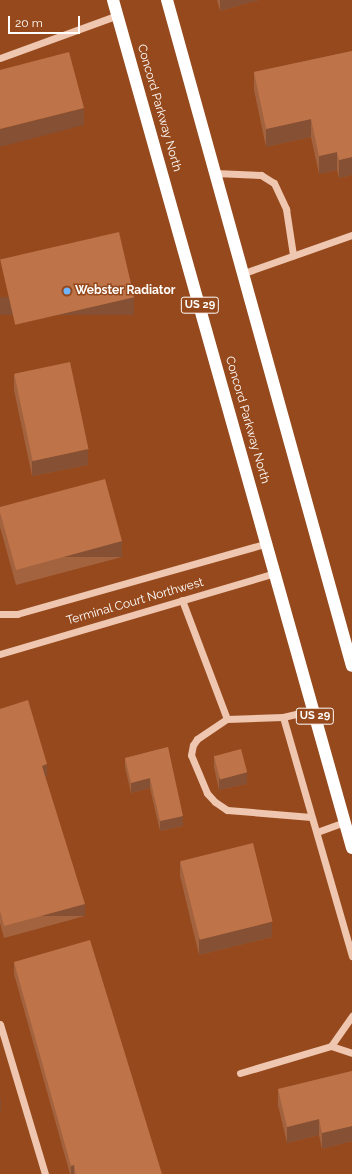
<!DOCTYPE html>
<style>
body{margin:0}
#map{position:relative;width:352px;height:1174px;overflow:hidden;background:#96491c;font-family:Raleway,sans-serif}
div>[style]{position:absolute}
.minor>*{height:7px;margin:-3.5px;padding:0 3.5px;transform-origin:3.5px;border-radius:3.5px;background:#efc6af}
.highway>*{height:12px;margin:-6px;padding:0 6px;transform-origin:6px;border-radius:6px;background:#fff}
.wall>*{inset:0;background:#a3633f}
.shaded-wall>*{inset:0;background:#855033;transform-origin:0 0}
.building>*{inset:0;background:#be7349;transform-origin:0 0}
.dots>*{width:11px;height:11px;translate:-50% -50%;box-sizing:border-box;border:2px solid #96491c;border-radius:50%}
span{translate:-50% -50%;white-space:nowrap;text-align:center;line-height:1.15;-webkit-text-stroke:3px #96491c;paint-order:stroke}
.shield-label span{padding:1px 3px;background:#96491c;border:1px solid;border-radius:3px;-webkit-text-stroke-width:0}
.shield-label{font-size:11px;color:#fff;font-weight:700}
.street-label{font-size:12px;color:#fff}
.poi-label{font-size:12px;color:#fff;font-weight:700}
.left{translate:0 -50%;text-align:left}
.scale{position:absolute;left:8px;top:16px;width:72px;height:18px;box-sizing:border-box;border:2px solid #fff;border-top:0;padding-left:5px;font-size:12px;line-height:14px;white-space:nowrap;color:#fff;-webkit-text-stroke:3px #96491c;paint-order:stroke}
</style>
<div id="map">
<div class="minor">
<div style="left:0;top:58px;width:126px;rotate:-20deg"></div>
<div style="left:215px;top:173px;width:46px;rotate:2.5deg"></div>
<div style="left:261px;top:175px;width:15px;rotate:32deg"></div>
<div style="left:274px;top:183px;width:29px;rotate:65deg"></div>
<div style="left:286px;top:209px;width:47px;rotate:81.3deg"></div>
<div style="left:244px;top:273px;width:114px;rotate:-19.4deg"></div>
<div style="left:182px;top:600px;width:127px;rotate:69.3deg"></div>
<div style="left:0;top:614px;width:17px"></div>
<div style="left:17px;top:614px;width:261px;rotate:-15.8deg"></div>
<div style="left:0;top:654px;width:288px;rotate:-16.4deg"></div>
<div style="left:283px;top:717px;width:249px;rotate:73.9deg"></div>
<div style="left:311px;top:817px;width:84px;rotate:-175.2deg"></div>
<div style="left:227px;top:810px;width:14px;rotate:-146deg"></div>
<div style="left:215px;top:802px;width:12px;rotate:-132deg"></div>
<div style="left:207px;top:793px;width:41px;rotate:-112.8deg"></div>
<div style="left:191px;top:755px;width:10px;rotate:-79deg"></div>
<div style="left:193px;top:745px;width:7px;rotate:-56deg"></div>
<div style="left:197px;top:739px;width:36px;rotate:-34deg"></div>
<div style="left:227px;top:719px;width:56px;rotate:-2deg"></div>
<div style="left:283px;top:717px;width:31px;rotate:-13deg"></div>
<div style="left:317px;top:832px;width:30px;rotate:-20deg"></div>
<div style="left:0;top:1024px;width:157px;rotate:73.3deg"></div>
<div style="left:331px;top:1046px;width:37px;rotate:-55deg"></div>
<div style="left:240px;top:1073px;width:95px;rotate:-16.5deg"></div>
<div style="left:331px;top:1046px;width:22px;rotate:18deg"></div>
</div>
<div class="highway">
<div style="left:113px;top:0;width:881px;rotate:74.26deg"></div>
<div style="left:167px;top:0;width:691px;rotate:74.48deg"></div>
</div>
<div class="wall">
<div style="clip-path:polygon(217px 0,259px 0,220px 11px)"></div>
<div style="clip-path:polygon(352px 51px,352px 175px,339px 178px,337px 170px,319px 174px,311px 137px,266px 147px,254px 90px,254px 72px)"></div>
<div style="clip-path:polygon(14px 374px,88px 465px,32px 476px,14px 390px)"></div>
<div style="clip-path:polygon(0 507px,122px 557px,16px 585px,0 527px)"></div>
<div style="clip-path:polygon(0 709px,47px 776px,45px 777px,85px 916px,4px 938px,0 923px)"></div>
<div style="clip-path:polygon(168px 747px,183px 826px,160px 831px,150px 788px,131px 793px,125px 767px,125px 758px)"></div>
<div style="clip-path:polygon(214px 755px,247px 784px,219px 790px,214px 767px)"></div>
<div style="clip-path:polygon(180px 861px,272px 937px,199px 955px,180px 876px)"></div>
<div style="clip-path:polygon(14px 962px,162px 1174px,70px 1174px,14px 974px)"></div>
<div style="clip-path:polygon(352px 1071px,352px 1141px,322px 1149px,319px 1135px,287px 1143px,278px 1105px,278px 1089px)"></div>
</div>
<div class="shaded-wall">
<div style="clip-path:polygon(220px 0,259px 0,220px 11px)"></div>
<div style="clip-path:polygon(84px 108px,84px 125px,0 147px,0 129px)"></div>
<div style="clip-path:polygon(311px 119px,311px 137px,266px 147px,266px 129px)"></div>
<div style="clip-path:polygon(337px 152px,337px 170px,319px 174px,319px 156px)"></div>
<div style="clip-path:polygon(352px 157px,352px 175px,339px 178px,339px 160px)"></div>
<div style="left:134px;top:297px;width:18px;height:138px;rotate:90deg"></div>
<div style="clip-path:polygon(88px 449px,88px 465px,32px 476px,32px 461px)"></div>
<div style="left:122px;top:541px;width:16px;height:110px;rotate:90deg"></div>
<div style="clip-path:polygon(47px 764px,47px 776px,42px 778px,42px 766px)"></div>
<div style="clip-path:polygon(247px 772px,247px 784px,219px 790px,219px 778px)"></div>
<div style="clip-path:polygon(150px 778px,150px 788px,131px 793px,131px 783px)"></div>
<div style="clip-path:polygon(183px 816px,183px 826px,160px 831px,160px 821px)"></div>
<div style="left:85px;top:904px;width:12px;height:84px;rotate:90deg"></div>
<div style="clip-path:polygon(272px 922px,272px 937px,199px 955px,199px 939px)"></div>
<div style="left:1px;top:1099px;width:12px;height:1px;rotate:90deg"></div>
<div style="clip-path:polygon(319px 1119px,319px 1135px,287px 1143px,287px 1127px)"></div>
<div style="clip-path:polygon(352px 1126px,352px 1141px,322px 1149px,322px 1133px)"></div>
<div style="left:74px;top:1165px;width:9px;height:3px;rotate:90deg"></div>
</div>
<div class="building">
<div style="clip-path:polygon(352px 51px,352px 157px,339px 160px,337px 152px,319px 156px,311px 119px,266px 129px,254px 72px)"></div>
<div style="clip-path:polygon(69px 52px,84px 108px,0 129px,0 70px)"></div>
<div style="left:119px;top:232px;width:67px;height:122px;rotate:77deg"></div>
<div style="left:70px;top:362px;width:89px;height:57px;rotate:78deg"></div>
<div style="clip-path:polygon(105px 479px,122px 541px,16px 570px,0 512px,0 507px)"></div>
<div style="clip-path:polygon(28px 700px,47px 764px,42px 766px,85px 904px,4px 926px,0 911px,0 709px)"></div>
<div style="clip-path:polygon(168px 747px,183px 816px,160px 821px,150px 778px,131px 783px,125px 758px)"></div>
<div style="left:241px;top:749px;width:24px;height:28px;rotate:75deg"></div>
<div style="left:253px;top:843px;width:81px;height:75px;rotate:76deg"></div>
<div style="clip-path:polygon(90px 940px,162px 1174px,76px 1174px,74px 1165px,71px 1166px,14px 962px)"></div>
<div style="clip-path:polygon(352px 1071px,352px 1126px,322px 1133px,319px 1119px,287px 1127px,278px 1089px)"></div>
</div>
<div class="dots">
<div style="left:67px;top:291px;background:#6eb4ff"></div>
</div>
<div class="shield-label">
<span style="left:200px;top:305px">US 29</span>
<span style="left:315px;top:716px">US 29</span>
</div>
<div class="street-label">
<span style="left:159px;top:108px;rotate:74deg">Concord Parkway North</span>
<span style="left:247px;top:420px;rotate:74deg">Concord Parkway North</span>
<span style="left:135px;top:602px;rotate:-16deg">Terminal Court Northwest</span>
</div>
<div class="poi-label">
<span class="left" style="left:75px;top:291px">Webster Radiator</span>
</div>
<div class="scale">20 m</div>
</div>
